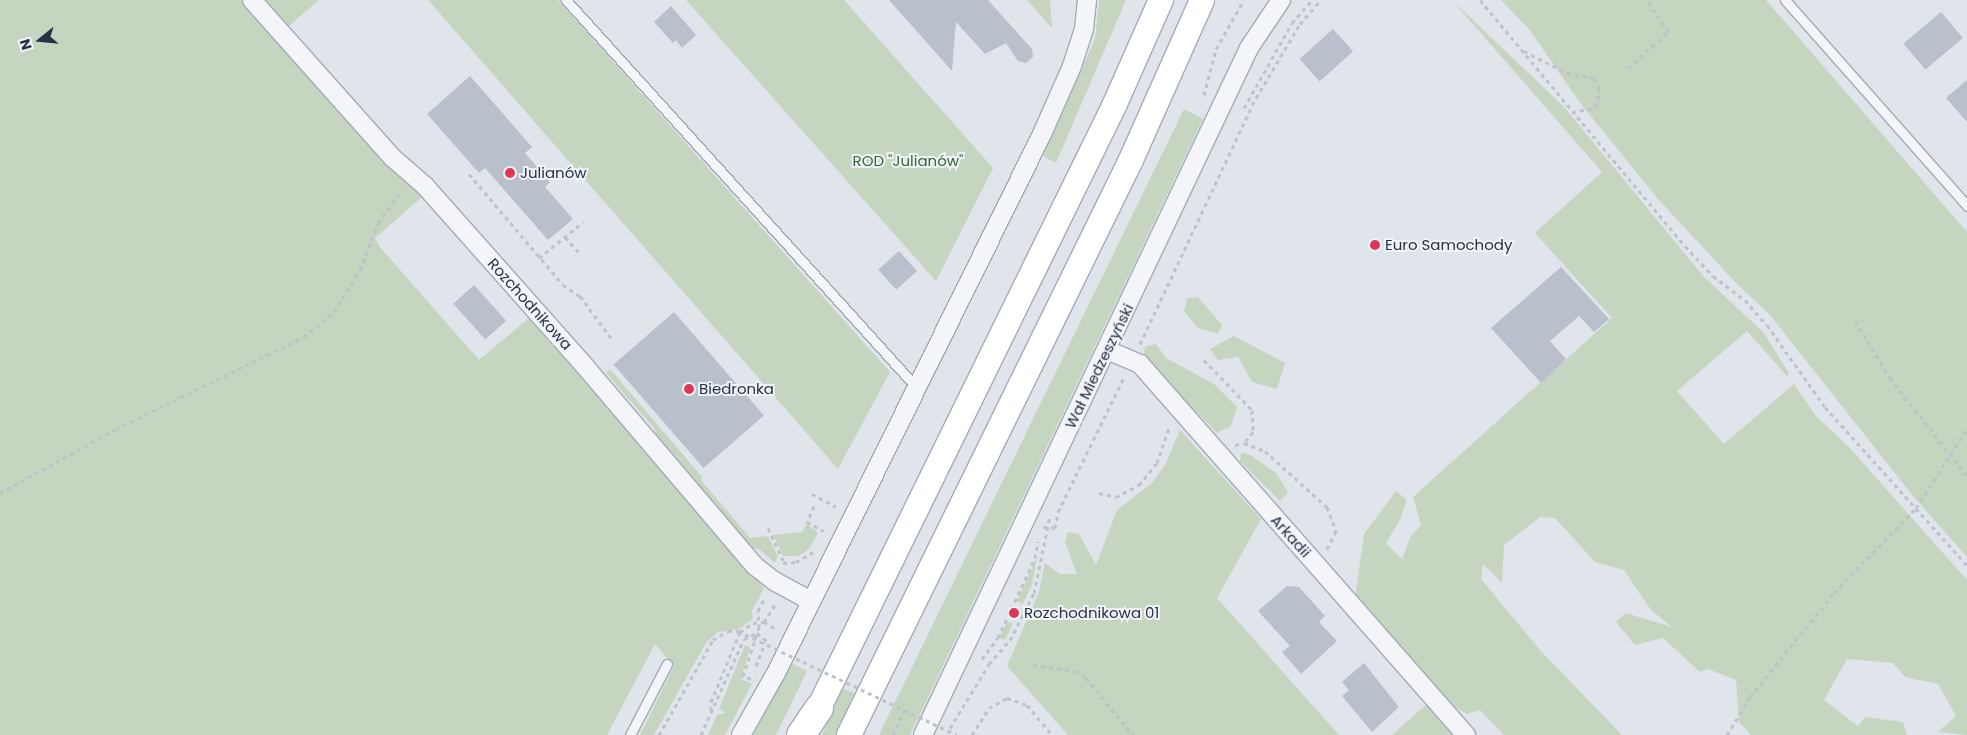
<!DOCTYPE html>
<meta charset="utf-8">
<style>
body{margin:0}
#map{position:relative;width:1967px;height:735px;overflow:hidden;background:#e0e4eb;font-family:Poppins,sans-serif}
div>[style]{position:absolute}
.green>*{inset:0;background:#c6d5c0;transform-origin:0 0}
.building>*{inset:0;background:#b9c0cb;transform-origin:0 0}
.path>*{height:3px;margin-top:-1.5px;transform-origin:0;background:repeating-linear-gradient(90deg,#bec2c9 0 4px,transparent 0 8px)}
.roads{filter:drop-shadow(1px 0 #a4abb6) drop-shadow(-1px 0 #a4abb6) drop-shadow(0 1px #a4abb6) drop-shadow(0 -1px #a4abb6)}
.lane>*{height:9px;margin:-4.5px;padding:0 4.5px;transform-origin:4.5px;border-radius:4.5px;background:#f3f5f8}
.street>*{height:18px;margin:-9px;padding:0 9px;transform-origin:9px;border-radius:9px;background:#f3f5f8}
.secondary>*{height:24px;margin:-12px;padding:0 12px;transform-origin:12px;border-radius:12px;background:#fff}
.highway>*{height:28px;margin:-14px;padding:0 14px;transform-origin:14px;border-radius:14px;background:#fff}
.path-bridge>*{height:3px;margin-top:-1.5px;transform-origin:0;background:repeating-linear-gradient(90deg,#bec2c9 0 4px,transparent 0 8px)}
.dots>*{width:14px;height:14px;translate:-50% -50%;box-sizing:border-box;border:2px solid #f0f3f8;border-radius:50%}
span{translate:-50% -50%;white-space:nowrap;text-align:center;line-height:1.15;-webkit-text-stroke:4px #f0f3f8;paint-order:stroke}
.park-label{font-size:15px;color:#3c6132}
.poi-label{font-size:15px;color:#263244}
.left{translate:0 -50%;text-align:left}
.street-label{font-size:15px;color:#263244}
.north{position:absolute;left:15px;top:15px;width:50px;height:50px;-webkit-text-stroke:4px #f0f3f8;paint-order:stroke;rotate:253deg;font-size:14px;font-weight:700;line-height:20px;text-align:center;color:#263244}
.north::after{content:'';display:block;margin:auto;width:18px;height:22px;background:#263244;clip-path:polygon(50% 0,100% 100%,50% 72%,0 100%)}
</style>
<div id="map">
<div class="green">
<div style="clip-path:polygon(0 0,247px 0,423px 196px,375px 238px,380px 247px,479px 360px,529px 318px,764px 588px,752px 611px,753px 619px,739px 629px,718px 632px,706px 643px,654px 735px,640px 735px,674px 666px,655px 644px,607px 735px,0 735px)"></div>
<div style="clip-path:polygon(258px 0,319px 0,284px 30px)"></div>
<div style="clip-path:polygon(428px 0,558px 0,890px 372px,838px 469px)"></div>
<div style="clip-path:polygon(686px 0,844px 0,993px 168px,936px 281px)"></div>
<div style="clip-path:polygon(1027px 0,1050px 0,1052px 28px)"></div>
<div style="clip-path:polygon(1099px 0,1126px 0,1056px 163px,1043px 156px,1095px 39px)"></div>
<div style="clip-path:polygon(1501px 0,1766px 0,1967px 232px,1967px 557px,1913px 496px,1770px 315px,1736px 283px,1658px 199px,1581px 104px,1529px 29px)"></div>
<div style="clip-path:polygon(1453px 1px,1565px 108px,1704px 277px,1763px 332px,1789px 373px,1787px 376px,1747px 331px,1677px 391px,1724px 444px,1794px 384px,1816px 416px,1848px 446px,1967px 580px,1967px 735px,1938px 732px,1956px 716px,1938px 684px,1905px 677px,1893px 663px,1847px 659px,1824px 700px,1858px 726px,1865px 717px,1903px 722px,1907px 735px,1751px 735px,1739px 722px,1736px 680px,1708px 669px,1700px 672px,1663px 638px,1635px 645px,1616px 622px,1626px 613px,1672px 627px,1651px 610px,1624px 570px,1595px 562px,1555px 518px,1540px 517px,1504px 545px,1502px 583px,1483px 564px,1481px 579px,1540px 650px,1622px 735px,1504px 735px,1480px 710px,1467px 714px,1448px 703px,1355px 598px,1364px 534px,1396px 491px,1407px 500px,1400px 520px,1386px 543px,1402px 559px,1411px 536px,1421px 525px,1413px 497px,1612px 318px,1535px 233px,1602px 172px)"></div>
<div style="clip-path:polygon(1184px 109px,1203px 119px,910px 735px,879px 735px)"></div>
<div style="clip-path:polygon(1198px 297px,1222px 325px,1218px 334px,1198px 328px,1184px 311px,1187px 298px)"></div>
<div style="clip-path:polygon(1234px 336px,1285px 363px,1277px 389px,1252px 382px,1238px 357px,1218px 360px,1210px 349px)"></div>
<div style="clip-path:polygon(1156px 344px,1166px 358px,1214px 384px,1237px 407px,1231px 426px,1217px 433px,1143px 357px,1145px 347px)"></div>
<div style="clip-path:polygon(610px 369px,703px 478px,701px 480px,750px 538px,768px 536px,778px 556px,775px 563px,759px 549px,752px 548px,729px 524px,661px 445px,654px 428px,606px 373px)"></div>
<div style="clip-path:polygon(1180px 430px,1261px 519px,1217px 598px,1339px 735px,1068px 735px,1007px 666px,1039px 592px,1045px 563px,1060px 574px,1077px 574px,1065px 542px,1068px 532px,1079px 534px,1096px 565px,1117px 510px,1152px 483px,1165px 465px)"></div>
<div style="clip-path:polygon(1241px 453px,1249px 454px,1276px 473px,1288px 492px,1280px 501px,1240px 461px)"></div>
<div style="clip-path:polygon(807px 524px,818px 533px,810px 548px,799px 556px,783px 556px,773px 535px,802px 532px)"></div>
<div style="clip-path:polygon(1037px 557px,1032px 585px,1005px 640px,999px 638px,1007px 622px,1013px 623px,1022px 604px,1017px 601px)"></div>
<div style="clip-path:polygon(745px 645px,750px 648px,741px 679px,752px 684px,767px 655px,725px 735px,708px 735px,717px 715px,726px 713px,719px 709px)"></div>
<div style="clip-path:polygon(791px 663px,807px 671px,776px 735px,753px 735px)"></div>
<div style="left:842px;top:688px;width:13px;height:51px;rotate:23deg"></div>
<div style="clip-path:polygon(1427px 704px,1455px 735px,1392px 735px)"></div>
</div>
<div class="building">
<div style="clip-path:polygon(889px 0,988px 0,1032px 49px,1033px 57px,1026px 63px,1018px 61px,1006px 43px,985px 54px,956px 22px,952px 71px)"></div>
<div style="clip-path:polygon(671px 6px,696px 35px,682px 48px,676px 40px,673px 43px,654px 22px)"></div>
<div style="left:1941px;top:12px;width:34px;height:49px;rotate:50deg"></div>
<div style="left:1333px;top:29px;width:30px;height:45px;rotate:48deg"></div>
<div style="clip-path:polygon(470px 76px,532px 147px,525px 153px,550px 182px,545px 187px,573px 219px,548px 240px,485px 168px,479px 173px,427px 114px)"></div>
<div style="clip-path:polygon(1967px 80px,1967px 122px,1946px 98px)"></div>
<div style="left:899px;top:251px;width:27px;height:28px;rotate:48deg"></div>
<div style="clip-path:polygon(1561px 267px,1609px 319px,1594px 332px,1579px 316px,1550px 341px,1566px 359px,1541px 383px,1491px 328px)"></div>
<div style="left:474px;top:285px;width:48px;height:28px;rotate:48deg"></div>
<div style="left:674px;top:312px;width:137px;height:80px;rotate:49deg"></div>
<div style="clip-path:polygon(1287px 586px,1299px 587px,1325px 616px,1319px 622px,1337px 641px,1301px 674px,1282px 652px,1290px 646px,1258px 611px)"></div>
<div style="clip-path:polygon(1364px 663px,1399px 707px,1372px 732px,1342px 696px,1349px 690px,1342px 682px)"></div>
</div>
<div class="path">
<div style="left:1480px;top:0;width:320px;rotate:50.2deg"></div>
<div style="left:1685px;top:246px;width:41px;rotate:47deg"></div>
<div style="left:1713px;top:276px;width:40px;rotate:37deg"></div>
<div style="left:1745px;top:300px;width:33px;rotate:49deg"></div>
<div style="left:1767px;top:325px;width:100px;rotate:54.7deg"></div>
<div style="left:1825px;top:407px;width:212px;rotate:48.1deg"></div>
<div style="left:1524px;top:51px;width:48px;rotate:27.1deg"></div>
<div style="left:1567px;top:73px;width:27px;rotate:10deg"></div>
<div style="left:1594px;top:78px;width:10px;rotate:61deg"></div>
<div style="left:1599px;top:87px;width:17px;rotate:93deg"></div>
<div style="left:1598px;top:104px;width:8px;rotate:140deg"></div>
<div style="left:1592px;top:109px;width:17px;rotate:173deg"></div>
<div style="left:1628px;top:68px;width:54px;rotate:-42deg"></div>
<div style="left:1668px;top:32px;width:38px;rotate:-123deg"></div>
<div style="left:1204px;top:95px;width:48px;rotate:-75.4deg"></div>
<div style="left:1216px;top:49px;width:56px;rotate:-60.3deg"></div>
<div style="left:1244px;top:108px;width:98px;rotate:-60.5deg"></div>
<div style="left:1292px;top:23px;width:30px;rotate:-49deg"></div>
<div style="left:469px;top:174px;width:145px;rotate:49.7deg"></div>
<div style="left:563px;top:285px;width:20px;rotate:33deg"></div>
<div style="left:580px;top:296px;width:52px;rotate:53.6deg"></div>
<div style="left:565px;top:237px;width:24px;rotate:48deg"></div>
<div style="left:539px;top:258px;width:57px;rotate:-39.3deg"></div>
<div style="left:1855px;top:321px;width:67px;rotate:58.4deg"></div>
<div style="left:1890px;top:378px;width:125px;rotate:51.8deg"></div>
<div style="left:1140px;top:344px;width:272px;rotate:-64.8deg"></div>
<div style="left:1256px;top:98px;width:86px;rotate:-59.3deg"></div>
<div style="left:1300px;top:24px;width:32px;rotate:-49deg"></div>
<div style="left:1204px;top:360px;width:69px;rotate:46.2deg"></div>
<div style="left:1252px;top:410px;width:22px;rotate:87deg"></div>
<div style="left:1253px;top:432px;width:14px;rotate:129deg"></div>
<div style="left:1235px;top:445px;width:9px;rotate:-13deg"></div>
<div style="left:1244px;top:443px;width:22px;rotate:21deg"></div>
<div style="left:1265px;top:451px;width:84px;rotate:42.1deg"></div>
<div style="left:1327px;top:507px;width:26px;rotate:69deg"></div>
<div style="left:1336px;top:531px;width:20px;rotate:117deg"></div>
<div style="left:0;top:493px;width:132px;rotate:-28.9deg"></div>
<div style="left:116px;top:429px;width:209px;rotate:-26.1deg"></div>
<div style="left:304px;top:337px;width:39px;rotate:-40deg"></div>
<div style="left:334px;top:312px;width:49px;rotate:-58.2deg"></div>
<div style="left:360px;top:270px;width:50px;rotate:-69deg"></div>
<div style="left:378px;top:223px;width:41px;rotate:-54deg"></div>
<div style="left:1099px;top:493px;width:17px;rotate:13deg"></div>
<div style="left:1116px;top:497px;width:26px;rotate:-28deg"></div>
<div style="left:1139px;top:485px;width:28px;rotate:-51deg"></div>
<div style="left:1157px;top:463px;width:39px;rotate:-71deg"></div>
<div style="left:812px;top:494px;width:27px;rotate:28deg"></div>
<div style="left:814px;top:506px;width:17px;rotate:114deg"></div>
<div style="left:807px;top:522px;width:19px;rotate:28deg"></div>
<div style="left:1043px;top:527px;width:12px;rotate:5deg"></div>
<div style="left:1055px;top:528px;width:16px;rotate:-79deg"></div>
<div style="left:1058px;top:512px;width:150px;rotate:-63.9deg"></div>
<div style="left:768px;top:528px;width:38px;rotate:65deg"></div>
<div style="left:783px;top:563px;width:13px;rotate:-4deg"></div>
<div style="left:796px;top:562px;width:20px;rotate:-30deg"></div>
<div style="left:764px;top:622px;width:14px;rotate:30deg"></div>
<div style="left:982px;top:659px;width:26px;rotate:-53deg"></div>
<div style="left:998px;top:638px;width:88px;rotate:-65.2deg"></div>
<div style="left:1035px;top:558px;width:17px;rotate:-80deg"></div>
<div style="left:1033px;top:665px;width:43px;rotate:7.9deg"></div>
<div style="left:1076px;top:671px;width:12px;rotate:35deg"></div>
<div style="left:1086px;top:678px;width:74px;rotate:50.5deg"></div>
<div style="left:756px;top:666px;width:25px;rotate:-69deg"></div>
<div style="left:751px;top:679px;width:9px;rotate:-159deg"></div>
<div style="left:743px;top:676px;width:51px;rotate:-71.6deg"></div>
<div style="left:759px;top:628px;width:17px;rotate:-93deg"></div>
<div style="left:758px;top:611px;width:16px;rotate:-63deg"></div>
<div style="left:711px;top:710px;width:8px;rotate:-90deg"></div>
<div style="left:711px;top:702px;width:76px;rotate:-67.5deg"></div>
<div style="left:740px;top:632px;width:16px;rotate:-35deg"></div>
<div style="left:753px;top:623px;width:11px;rotate:-5deg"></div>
<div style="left:764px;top:622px;width:22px;rotate:-58deg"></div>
<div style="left:950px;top:728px;width:75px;rotate:-58.6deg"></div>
<div style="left:989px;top:664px;width:32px;rotate:-49deg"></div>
<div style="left:1010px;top:640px;width:53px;rotate:-62.9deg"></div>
<div style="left:1034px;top:593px;width:79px;rotate:-78.3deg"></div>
<div style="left:701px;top:735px;width:105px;rotate:-65.9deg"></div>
<div style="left:744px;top:639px;width:14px;rotate:-25deg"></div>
<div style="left:757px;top:633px;width:16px;rotate:40deg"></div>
<div style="left:893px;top:735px;width:27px;rotate:-66deg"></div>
<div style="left:972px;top:735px;width:32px;rotate:-58deg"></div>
<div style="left:989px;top:708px;width:21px;rotate:-29deg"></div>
<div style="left:1007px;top:698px;width:21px;rotate:19deg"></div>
<div style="left:1027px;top:705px;width:39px;rotate:50deg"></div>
<div style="left:1727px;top:735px;width:44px;rotate:-58.8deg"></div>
<div style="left:1750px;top:697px;width:134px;rotate:-51.1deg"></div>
<div style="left:1834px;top:593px;width:118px;rotate:-46deg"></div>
<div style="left:1916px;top:508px;width:94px;rotate:-57.2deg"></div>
</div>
<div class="roads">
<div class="lane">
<div style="left:566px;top:0;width:522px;rotate:47.87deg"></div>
<div style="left:1785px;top:0;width:275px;rotate:48.5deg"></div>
<div style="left:630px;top:735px;width:80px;rotate:-62.5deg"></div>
</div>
<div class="street">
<div style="left:252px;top:0;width:212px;rotate:48.3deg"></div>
<div style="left:393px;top:158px;width:43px;rotate:41.2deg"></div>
<div style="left:425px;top:186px;width:238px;rotate:48.4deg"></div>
<div style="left:583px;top:364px;width:265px;rotate:49.6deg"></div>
<div style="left:755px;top:566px;width:24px;rotate:38deg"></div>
<div style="left:774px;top:581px;width:42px;rotate:28.4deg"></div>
<div style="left:1107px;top:350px;width:36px;rotate:23deg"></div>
<div style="left:1140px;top:364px;width:494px;rotate:48.7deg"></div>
<div style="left:741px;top:735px;width:71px;rotate:-60.6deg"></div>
<div style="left:776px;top:673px;width:601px;rotate:-63.73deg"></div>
<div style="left:1042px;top:134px;width:74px;rotate:-66.2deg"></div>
<div style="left:1072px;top:66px;width:39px;rotate:-72deg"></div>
<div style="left:1084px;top:29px;width:29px;rotate:-84deg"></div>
<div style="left:923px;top:735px;width:760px;rotate:-64.61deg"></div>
<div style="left:1249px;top:48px;width:58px;rotate:-56.3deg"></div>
</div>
<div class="secondary">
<div style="left:811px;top:724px;width:688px;rotate:-63.88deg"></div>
<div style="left:1114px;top:106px;width:116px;rotate:-66.1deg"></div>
<div style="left:849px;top:735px;width:638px;rotate:-63.88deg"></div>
<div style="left:1130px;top:162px;width:177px;rotate:-66deg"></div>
</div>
<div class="highway">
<div style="left:801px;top:735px;width:32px;rotate:-56deg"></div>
</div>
</div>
<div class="path-bridge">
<div style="left:659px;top:735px;width:109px;rotate:-60.4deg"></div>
<div style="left:713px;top:640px;width:17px;rotate:-31deg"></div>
<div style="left:728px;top:631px;width:10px"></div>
<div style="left:738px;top:631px;width:242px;rotate:25.4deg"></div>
</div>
<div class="dots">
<div style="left:510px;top:173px;background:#dd3755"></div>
<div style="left:1375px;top:245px;background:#dd3755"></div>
<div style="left:689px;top:389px;background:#dd3755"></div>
<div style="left:1014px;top:613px;background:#dd3755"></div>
</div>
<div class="park-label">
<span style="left:908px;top:161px">ROD "Julianów"</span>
</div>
<div class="poi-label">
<span class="left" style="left:520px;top:173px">Julianów</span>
<span class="left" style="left:1385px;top:245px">Euro Samochody</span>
<span class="left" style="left:699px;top:389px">Biedronka</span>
<span class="left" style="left:1024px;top:613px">Rozchodnikowa 01</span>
</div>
<div class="street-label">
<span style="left:530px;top:304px;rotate:48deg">Rozchodnikowa</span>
<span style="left:1099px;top:366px;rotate:-64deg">Wał Miedzeszyński</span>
<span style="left:1291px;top:536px;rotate:48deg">Arkadii</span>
</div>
<div class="north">N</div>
</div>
